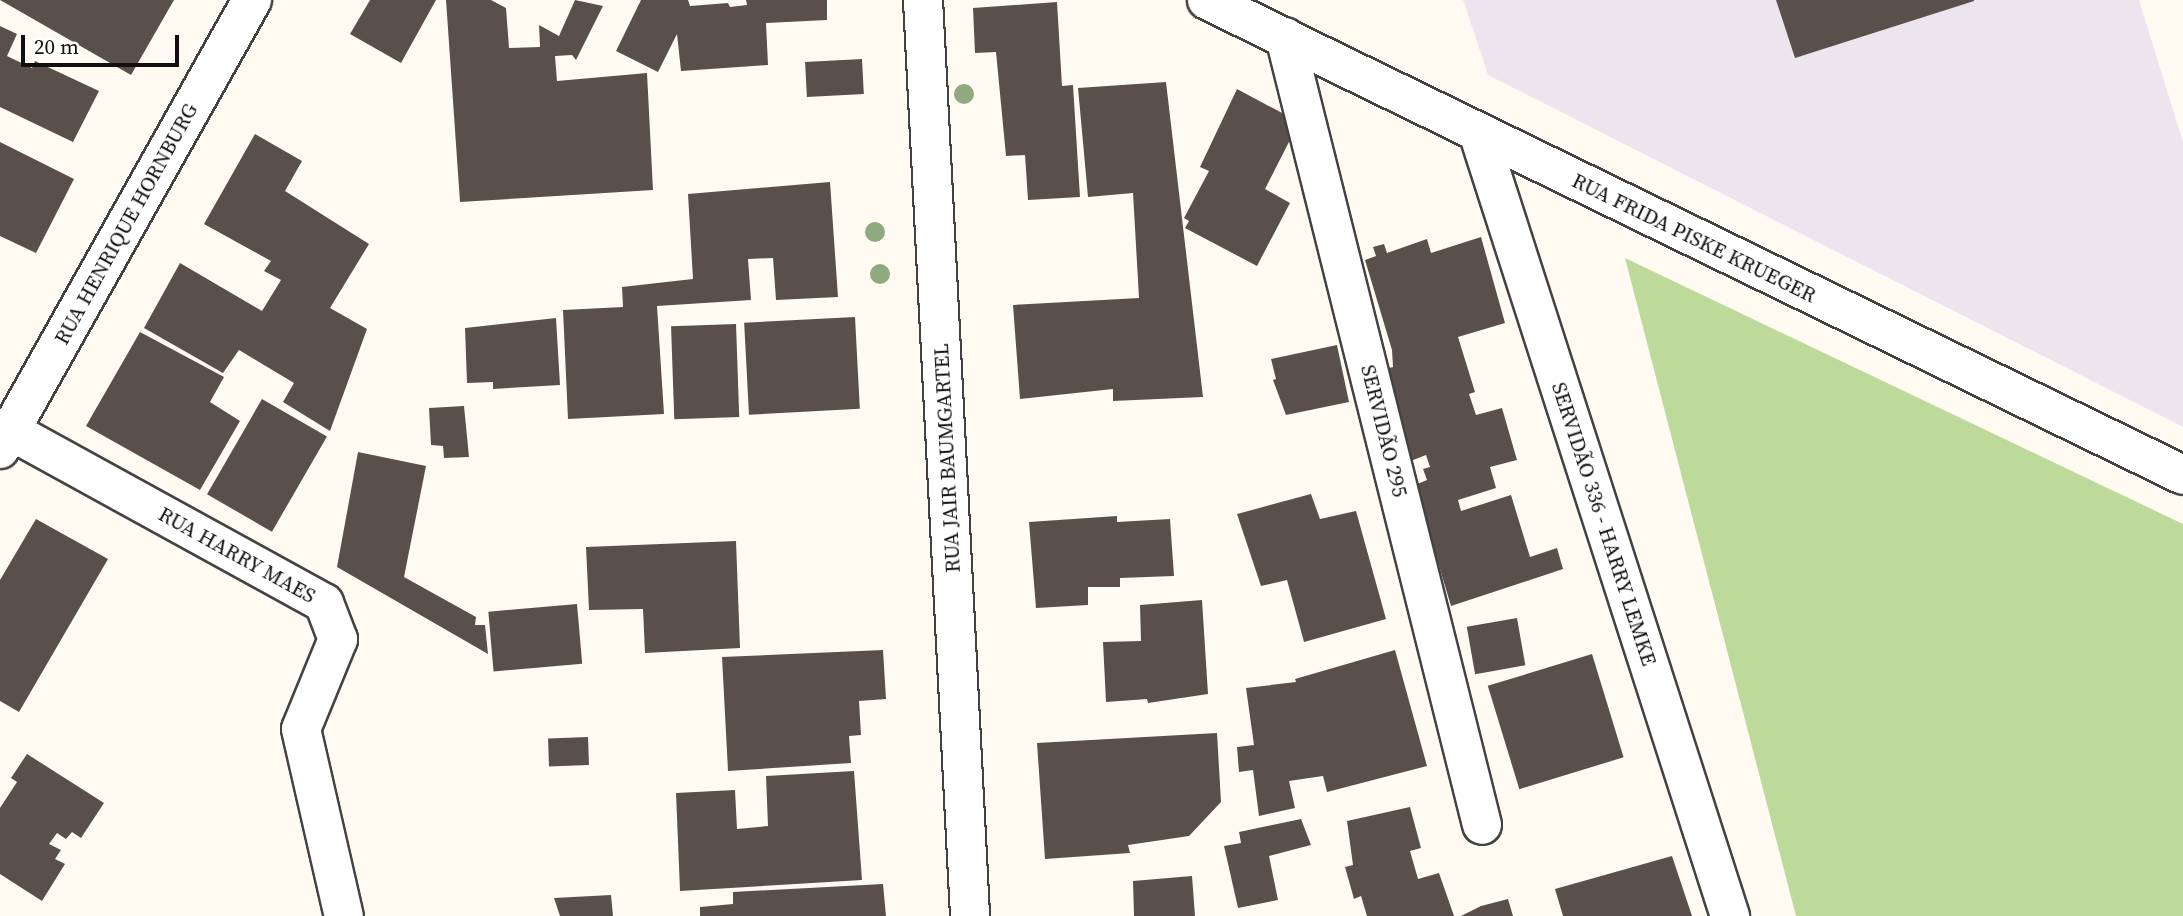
<!DOCTYPE html>
<meta charset="utf-8">
<style>
body{margin:0}
#map{position:relative;width:2183px;height:916px;overflow:hidden;background:#fffbf3;font-family:"Source Serif 4",serif}
div>[style]{position:absolute}
.industrial>*{inset:0;background:#ece5ee}
.forest>*{inset:0;background:#beda9b}
.building>*{inset:0;background:#59504c;transform-origin:0 0}
.roads{filter:drop-shadow(2px 0 #434343) drop-shadow(-2px 0 #434343) drop-shadow(0 2px #434343) drop-shadow(0 -2px #434343)}
.street>*{height:38px;margin:-19px;padding:0 19px;transform-origin:19px;border-radius:19px;background:#fff}
.trees>*{width:20px;height:20px;margin:-10px;border-radius:50%;background:#90aa7f}
span{translate:-50% -50%;white-space:nowrap;text-align:center;line-height:1.15;-webkit-text-stroke:7px #fff;paint-order:stroke}
.street-label{font-size:21px;color:#101010}
.scale{position:absolute;left:21px;top:35px;width:158px;height:32px;box-sizing:border-box;border:4px solid #101010;border-top:0;padding-left:9px;font-size:21px;line-height:24px;white-space:nowrap;color:#101010;-webkit-text-stroke:5px #fff;paint-order:stroke}
</style>
<div id="map">
<div class="industrial">
<div style="clip-path:polygon(1463px 0,2139px 0,2183px 142px,2183px 427px,1488px 75px)"></div>
</div>
<div class="forest">
<div style="clip-path:polygon(1625px 258px,2183px 524px,2183px 916px,1796px 916px)"></div>
</div>
<div class="building">
<div style="clip-path:polygon(0 0,174px 0,131px 75px)"></div>
<div style="clip-path:polygon(370px 0,436px 0,401px 63px,350px 34px)"></div>
<div style="clip-path:polygon(446px 0,491px 0,506px 8px,509px 48px,540px 47px,539px 25px,559px 36px,575px 0,603px 6px,576px 60px,572px 55px,555px 56px,557px 81px,647px 73px,653px 190px,460px 202px)"></div>
<div style="clip-path:polygon(641px 0,688px 0,690px 6px,728px 3px,730px 7px,747px 5px,746px 0,827px 0,827px 20px,766px 23px,768px 65px,681px 71px,677px 34px,658px 72px,616px 51px)"></div>
<div style="clip-path:polygon(1776px 0,1974px 0,1974px 1px,1795px 58px)"></div>
<div style="clip-path:polygon(1057px 2px,1062px 86px,1073px 85px,1080px 197px,1028px 200px,1025px 155px,1006px 156px,996px 52px,975px 53px,973px 8px)"></div>
<div style="clip-path:polygon(0 26px,17px 34px,7px 56px,32px 68px,35px 61px,99px 91px,73px 142px,0 107px)"></div>
<div style="left:862px;top:59px;width:35px;height:57px;rotate:87deg"></div>
<div style="clip-path:polygon(1166px 82px,1203px 397px,1113px 401px,1113px 389px,1020px 399px,1013px 305px,1139px 298px,1133px 193px,1088px 197px,1078px 88px)"></div>
<div style="clip-path:polygon(1237px 89px,1299px 122px,1265px 189px,1290px 203px,1257px 266px,1185px 228px,1189px 221px,1184px 218px,1209px 171px,1200px 167px)"></div>
<div style="clip-path:polygon(255px 134px,302px 161px,285px 191px,369px 244px,330px 308px,367px 329px,330px 431px,283px 402px,294px 383px,239px 350px,223px 373px,144px 328px,180px 263px,262px 311px,281px 280px,264px 271px,271px 261px,204px 224px)"></div>
<div style="clip-path:polygon(0 142px,74px 179px,36px 253px,0 236px)"></div>
<div style="clip-path:polygon(830px 182px,838px 297px,776px 300px,773px 258px,748px 259px,751px 300px,657px 306px,664px 414px,568px 419px,563px 310px,623px 307px,622px 287px,693px 279px,688px 194px)"></div>
<div style="clip-path:polygon(1481px 237px,1505px 323px,1458px 337px,1475px 392px,1469px 394px,1476px 415px,1502px 408px,1517px 460px,1490px 467px,1496px 488px,1458px 500px,1461px 511px,1511px 495px,1530px 557px,1557px 548px,1563px 569px,1451px 606px,1415px 485px,1427px 480px,1423px 469px,1430px 467px,1426px 455px,1408px 462px,1381px 370px,1393px 367px,1392px 350px,1365px 260px,1376px 256px,1373px 247px,1384px 244px,1387px 253px,1427px 239px,1431px 253px)"></div>
<div style="left:855px;top:317px;width:92px;height:111px;rotate:87deg"></div>
<div style="clip-path:polygon(556px 318px,560px 385px,493px 389px,493px 382px,467px 383px,465px 328px)"></div>
<div style="left:736px;top:324px;width:93px;height:65px;rotate:88deg"></div>
<div style="clip-path:polygon(140px 332px,224px 377px,210px 402px,240px 421px,200px 490px,86px 426px)"></div>
<div style="clip-path:polygon(1337px 345px,1349px 402px,1286px 415px,1273px 380px,1276px 379px,1271px 359px)"></div>
<div style="left:262px;top:399px;width:75px;height:110px;rotate:30deg"></div>
<div style="clip-path:polygon(464px 406px,469px 457px,444px 458px,443px 446px,431px 445px,429px 408px)"></div>
<div style="clip-path:polygon(358px 452px,426px 466px,404px 577px,476px 617px,475px 625px,485px 625px,488px 654px,337px 567px)"></div>
<div style="clip-path:polygon(1311px 494px,1320px 519px,1356px 511px,1386px 619px,1304px 642px,1287px 580px,1261px 586px,1237px 514px)"></div>
<div style="clip-path:polygon(1117px 516px,1117px 522px,1170px 519px,1174px 576px,1120px 578px,1120px 587px,1088px 587px,1088px 605px,1036px 608px,1029px 522px)"></div>
<div style="clip-path:polygon(36px 519px,108px 559px,19px 712px,0 701px,0 580px)"></div>
<div style="clip-path:polygon(736px 541px,740px 648px,645px 653px,643px 609px,589px 610px,586px 547px)"></div>
<div style="clip-path:polygon(1202px 600px,1208px 694px,1148px 703px,1147px 699px,1106px 702px,1103px 642px,1141px 641px,1140px 605px)"></div>
<div style="left:577px;top:604px;width:60px;height:89px;rotate:85deg"></div>
<div style="left:1517px;top:618px;width:48px;height:51px;rotate:80deg"></div>
<div style="clip-path:polygon(883px 650px,886px 699px,859px 701px,861px 735px,849px 736px,851px 763px,728px 771px,722px 657px)"></div>
<div style="clip-path:polygon(1395px 650px,1427px 766px,1327px 792px,1323px 776px,1289px 781px,1295px 808px,1259px 816px,1253px 770px,1239px 772px,1237px 747px,1254px 745px,1246px 688px,1296px 682px,1295px 679px)"></div>
<div style="left:1592px;top:654px;width:108px;height:109px;rotate:73deg"></div>
<div style="clip-path:polygon(1217px 733px,1221px 802px,1189px 836px,1128px 845px,1130px 853px,1045px 859px,1037px 743px)"></div>
<div style="left:588px;top:737px;width:28px;height:40px;rotate:88deg"></div>
<div style="clip-path:polygon(27px 754px,104px 803px,81px 838px,72px 832px,66px 839px,57px 833px,49px 844px,61px 850px,55px 859px,65px 864px,42px 901px,0 874px,0 808px,17px 782px,11px 778px)"></div>
<div style="clip-path:polygon(854px 771px,862px 880px,680px 891px,676px 793px,735px 790px,737px 829px,768px 826px,766px 776px)"></div>
<div style="clip-path:polygon(1410px 807px,1421px 848px,1410px 851px,1418px 879px,1439px 873px,1454px 916px,1367px 916px,1361px 896px,1354px 899px,1345px 867px,1353px 865px,1347px 821px)"></div>
<div style="clip-path:polygon(1301px 819px,1311px 845px,1269px 856px,1278px 900px,1238px 908px,1224px 846px,1241px 843px,1239px 832px)"></div>
<div style="clip-path:polygon(1672px 856px,1692px 916px,1563px 916px,1555px 889px)"></div>
<div style="clip-path:polygon(1192px 876px,1195px 916px,1134px 916px,1133px 881px)"></div>
<div style="clip-path:polygon(883px 884px,886px 916px,700px 916px,700px 907px,733px 904px,733px 892px)"></div>
<div style="clip-path:polygon(611px 895px,613px 916px,560px 916px,554px 898px)"></div>
<div style="clip-path:polygon(1508px 899px,1513px 916px,1461px 916px,1481px 906px)"></div>
</div>
<div class="roads">
<div class="street">
<div style="left:923px;top:0;width:917px;rotate:87.06deg"></div>
<div style="left:1207px;top:0;width:1085px;rotate:25.95deg"></div>
<div style="left:1285px;top:37px;width:812px;rotate:75.96deg"></div>
<div style="left:1478px;top:132px;width:824px;rotate:72.18deg"></div>
<div style="left:11px;top:431px;width:357px;rotate:28.8deg"></div>
<div style="left:324px;top:603px;width:39px;rotate:69deg"></div>
<div style="left:338px;top:639px;width:97px;rotate:112.3deg"></div>
<div style="left:301px;top:729px;width:192px;rotate:77.1deg"></div>
<div style="left:0;top:449px;width:515px;rotate:-60.7deg"></div>
</div>
</div>
<div class="trees">
<div style="left:964px;top:94px"></div>
<div style="left:875px;top:232px"></div>
<div style="left:880px;top:274px"></div>
</div>
<div class="street-label">
<span style="left:126px;top:224px;rotate:-61deg">RUA HENRIQUE HORNBURG</span>
<span style="left:1694px;top:238px;rotate:26deg">RUA FRIDA PISKE KRUEGER</span>
<span style="left:1384px;top:431px;rotate:76deg">SERVIDÃO 295</span>
<span style="left:947px;top:458px;rotate:-93deg">RUA JAIR BAUMGARTEL</span>
<span style="left:1604px;top:524px;rotate:72deg">SERVIDÃO 336 - HARRY LEMKE</span>
<span style="left:237px;top:555px;rotate:29deg">RUA HARRY MAES</span>
</div>
<div class="scale">20 m</div>
</div>
